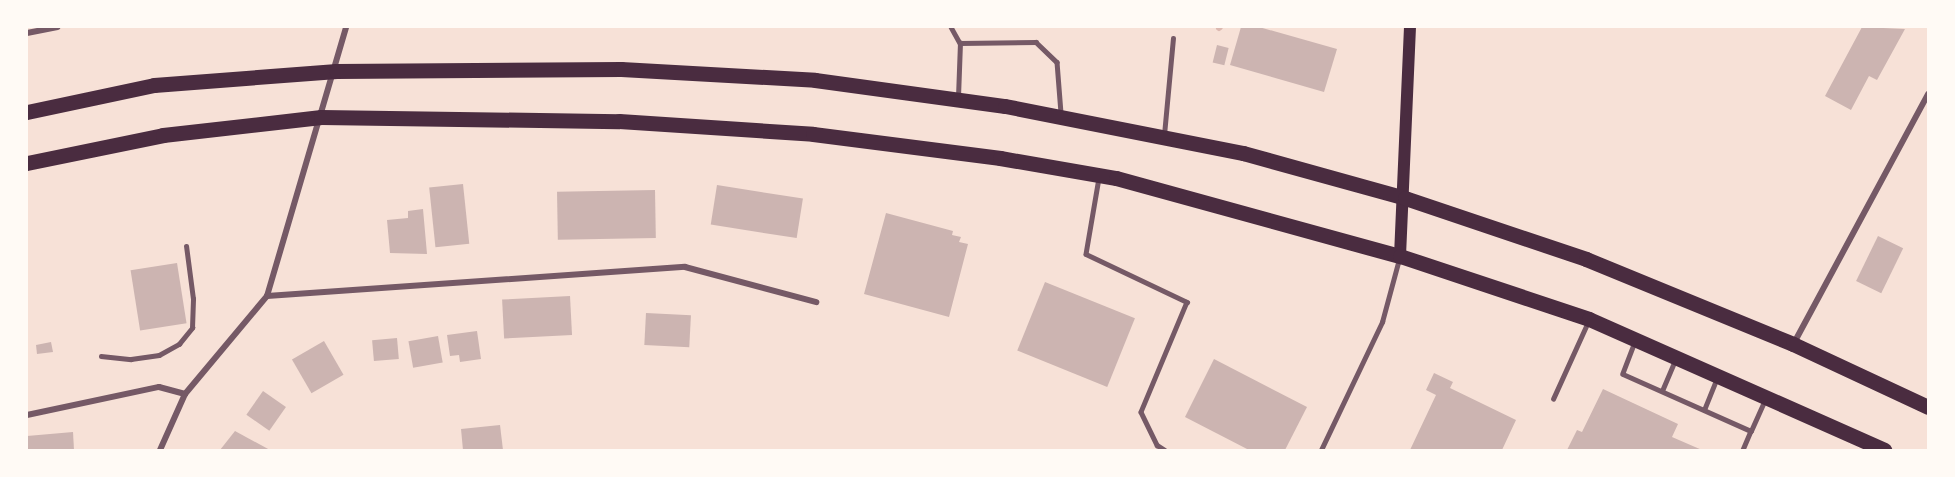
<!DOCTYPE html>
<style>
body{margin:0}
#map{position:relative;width:1955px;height:477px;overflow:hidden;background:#f7e1d7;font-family:"Asap Condensed",sans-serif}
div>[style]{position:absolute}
.stream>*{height:6px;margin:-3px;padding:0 3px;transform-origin:3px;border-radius:3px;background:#dcb8b0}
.building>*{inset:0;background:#ccb4b1;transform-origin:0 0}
.service>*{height:4.5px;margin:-2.25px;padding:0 2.25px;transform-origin:2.25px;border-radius:2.25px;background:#755966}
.minor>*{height:6px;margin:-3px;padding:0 3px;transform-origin:3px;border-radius:3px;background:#755966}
.secondary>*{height:12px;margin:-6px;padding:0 6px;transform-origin:6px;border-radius:6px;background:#4a2c40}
.primary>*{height:15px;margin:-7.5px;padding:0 7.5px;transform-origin:7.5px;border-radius:7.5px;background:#4a2c40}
span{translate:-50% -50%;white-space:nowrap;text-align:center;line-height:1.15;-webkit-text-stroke:4.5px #fffaf5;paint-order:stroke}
.frame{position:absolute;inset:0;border:28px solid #fffaf5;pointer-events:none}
</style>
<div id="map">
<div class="stream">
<div style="left:1219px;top:28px;width:1px;rotate:-45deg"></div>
</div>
<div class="building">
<div style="clip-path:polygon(1241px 27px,1259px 27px,1337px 49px,1324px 92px,1230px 65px)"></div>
<div style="clip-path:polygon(1862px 27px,1905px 29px,1877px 80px,1869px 76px,1851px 110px,1825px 96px)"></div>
<div style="left:1217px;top:45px;width:12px;height:18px;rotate:14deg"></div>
<div style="left:463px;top:184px;width:60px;height:34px;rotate:84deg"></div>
<div style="left:717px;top:185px;width:87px;height:40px;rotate:9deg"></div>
<div style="left:655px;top:190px;width:48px;height:98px;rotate:89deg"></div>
<div style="clip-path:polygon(423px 209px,427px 254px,390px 253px,387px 220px,408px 218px,408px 211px)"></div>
<div style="clip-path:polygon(886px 213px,953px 231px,952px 235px,961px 237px,959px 242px,968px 244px,949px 317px,864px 294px)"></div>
<div style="left:1878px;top:236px;width:28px;height:50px;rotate:26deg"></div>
<div style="left:177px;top:263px;width:61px;height:47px;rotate:81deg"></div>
<div style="left:1045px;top:282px;width:97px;height:74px;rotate:22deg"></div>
<div style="left:570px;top:296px;width:39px;height:68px;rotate:87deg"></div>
<div style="left:646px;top:313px;width:45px;height:32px;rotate:3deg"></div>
<div style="clip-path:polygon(477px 331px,481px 359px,460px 362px,459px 355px,450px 356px,447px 335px)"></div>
<div style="left:438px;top:336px;width:27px;height:30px;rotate:80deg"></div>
<div style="left:397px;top:338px;width:21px;height:25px;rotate:85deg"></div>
<div style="left:324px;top:341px;width:39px;height:37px;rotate:60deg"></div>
<div style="clip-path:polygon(51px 342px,53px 352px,37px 354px,36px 345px)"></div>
<div style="clip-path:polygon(1214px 359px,1307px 407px,1285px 450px,1249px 450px,1185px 417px)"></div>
<div style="clip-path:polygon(1434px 373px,1453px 382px,1450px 388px,1516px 420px,1502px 450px,1410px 450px,1436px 395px,1426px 390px)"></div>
<div style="clip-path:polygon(1603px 389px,1678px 424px,1672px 437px,1702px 450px,1567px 450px,1577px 430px,1582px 432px)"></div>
<div style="left:263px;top:391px;width:28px;height:29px;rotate:35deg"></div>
<div style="clip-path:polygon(500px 425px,503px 450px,463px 450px,461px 429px)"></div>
<div style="clip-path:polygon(235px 431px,270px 450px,220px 450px)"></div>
<div style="clip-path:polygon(73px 432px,74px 450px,27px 450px,27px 436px)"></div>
</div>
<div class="service">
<div style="left:951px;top:27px;width:18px;rotate:61deg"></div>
<div style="left:958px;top:97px;width:54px;rotate:-87.9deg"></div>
<div style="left:960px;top:43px;width:76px;rotate:-0.8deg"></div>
<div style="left:1036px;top:42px;width:29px;rotate:44deg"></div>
<div style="left:1057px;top:62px;width:51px;rotate:85.5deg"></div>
<div style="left:1164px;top:135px;width:97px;rotate:-84.7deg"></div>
<div style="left:1099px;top:178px;width:77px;rotate:99.7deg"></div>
<div style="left:1086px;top:254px;width:112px;rotate:25.4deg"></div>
<div style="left:1187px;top:302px;width:119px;rotate:112.7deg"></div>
<div style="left:1141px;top:412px;width:37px;rotate:64deg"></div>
<div style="left:1157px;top:445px;width:9px;rotate:32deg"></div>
<div style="left:1635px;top:342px;width:34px;rotate:111deg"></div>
<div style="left:1623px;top:374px;width:140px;rotate:24deg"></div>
<div style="left:1751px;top:431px;width:21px;rotate:113deg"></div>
<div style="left:101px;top:356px;width:30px;rotate:6deg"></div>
<div style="left:131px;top:359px;width:28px;rotate:-8deg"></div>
<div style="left:159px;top:355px;width:23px;rotate:-29deg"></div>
<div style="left:179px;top:344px;width:21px;rotate:-51deg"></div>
<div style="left:192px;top:328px;width:29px;rotate:-88deg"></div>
<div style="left:193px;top:299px;width:53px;rotate:-97.5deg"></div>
<div style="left:1662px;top:391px;width:34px;rotate:-67deg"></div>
<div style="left:1553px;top:399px;width:85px;rotate:-65.6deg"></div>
<div style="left:1704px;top:410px;width:35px;rotate:-68deg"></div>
<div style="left:1751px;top:431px;width:35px;rotate:-66deg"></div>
<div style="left:1321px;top:450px;width:142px;rotate:-64.5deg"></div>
<div style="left:1382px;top:322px;width:65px;rotate:-74.9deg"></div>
</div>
<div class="minor">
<div style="left:27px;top:33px;width:31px;rotate:-11deg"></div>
<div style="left:267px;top:296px;width:419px;rotate:-4deg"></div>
<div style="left:685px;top:267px;width:136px;rotate:15deg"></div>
<div style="left:1794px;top:343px;width:283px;rotate:-61.7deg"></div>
<div style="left:27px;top:415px;width:135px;rotate:-12deg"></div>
<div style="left:159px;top:387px;width:27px;rotate:15deg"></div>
<div style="left:160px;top:450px;width:61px;rotate:-65.9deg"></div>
<div style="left:185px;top:394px;width:128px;rotate:-50.1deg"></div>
<div style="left:267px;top:296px;width:280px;rotate:-73.6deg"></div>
</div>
<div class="secondary">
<div style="left:1400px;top:256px;width:229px;rotate:-87.5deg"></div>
</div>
<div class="primary">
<div style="left:27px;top:112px;width:130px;rotate:-12deg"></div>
<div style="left:154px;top:85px;width:183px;rotate:-4.4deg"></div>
<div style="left:336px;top:71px;width:285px;rotate:-0.4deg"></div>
<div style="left:621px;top:69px;width:194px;rotate:3.2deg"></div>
<div style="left:815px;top:80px;width:192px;rotate:7.8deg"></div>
<div style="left:1005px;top:106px;width:243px;rotate:11.2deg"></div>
<div style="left:1243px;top:153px;width:168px;rotate:15.5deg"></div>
<div style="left:1405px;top:198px;width:191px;rotate:18.6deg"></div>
<div style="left:1586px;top:259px;width:224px;rotate:22.3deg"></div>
<div style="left:1793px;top:344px;width:149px;rotate:25deg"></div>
<div style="left:27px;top:163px;width:139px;rotate:-11.6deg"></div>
<div style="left:163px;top:135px;width:159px;rotate:-6.5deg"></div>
<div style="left:321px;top:117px;width:298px;rotate:0.8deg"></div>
<div style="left:619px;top:121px;width:194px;rotate:3.8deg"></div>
<div style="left:813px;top:134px;width:189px;rotate:7.3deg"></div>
<div style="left:1000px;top:158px;width:118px;rotate:9.8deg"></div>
<div style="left:1116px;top:178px;width:295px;rotate:15.4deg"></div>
<div style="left:1400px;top:256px;width:199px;rotate:18.4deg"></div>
<div style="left:1589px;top:319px;width:323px;rotate:23.9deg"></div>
</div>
<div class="frame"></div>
</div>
